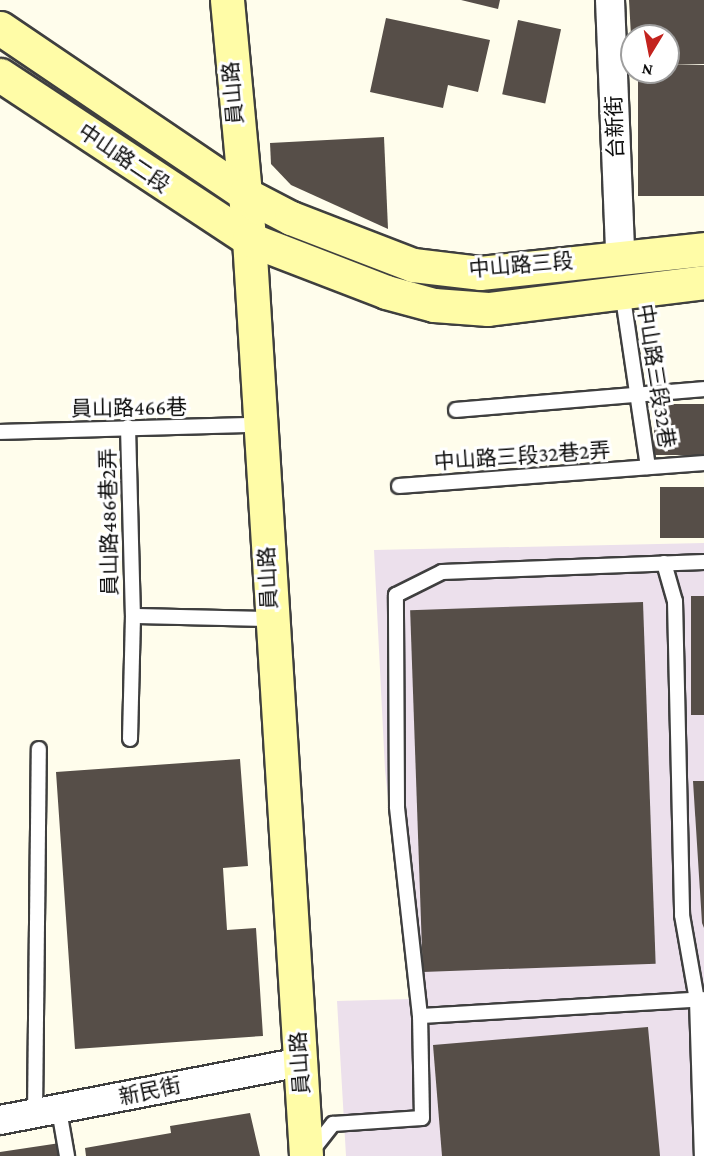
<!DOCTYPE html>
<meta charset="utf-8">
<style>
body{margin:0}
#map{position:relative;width:704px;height:1156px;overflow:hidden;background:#fffdec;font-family:"Crimson Pro","Noto Sans TC",serif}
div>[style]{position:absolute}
.industrial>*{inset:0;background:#ece0ec}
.building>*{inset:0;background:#564e48;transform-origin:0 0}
.roads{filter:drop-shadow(2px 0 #3f3f3f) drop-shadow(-2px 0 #3f3f3f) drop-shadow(0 2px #3f3f3f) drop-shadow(0 -2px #3f3f3f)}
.lane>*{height:14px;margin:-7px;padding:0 7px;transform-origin:7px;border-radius:7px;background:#fff}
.street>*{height:28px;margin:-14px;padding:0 14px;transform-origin:14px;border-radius:14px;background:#fff}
.secondary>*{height:33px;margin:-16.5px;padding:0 16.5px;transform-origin:16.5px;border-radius:16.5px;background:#fffca7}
span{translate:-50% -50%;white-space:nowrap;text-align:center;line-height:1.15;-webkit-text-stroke:6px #fff;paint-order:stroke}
.street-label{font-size:21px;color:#0c0c0c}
.north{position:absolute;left:620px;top:24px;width:60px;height:60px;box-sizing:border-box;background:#fff;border:2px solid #9e9e9e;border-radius:50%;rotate:190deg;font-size:16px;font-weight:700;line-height:24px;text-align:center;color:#0c0c0c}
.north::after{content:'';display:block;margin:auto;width:21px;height:27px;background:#c3231e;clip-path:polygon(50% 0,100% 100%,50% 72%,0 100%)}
</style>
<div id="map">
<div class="industrial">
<div style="clip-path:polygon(704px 543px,704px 1156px,346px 1156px,337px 1001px,410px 999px,385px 770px,374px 550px)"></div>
</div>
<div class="building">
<div style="clip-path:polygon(461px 0,500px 0,498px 9px)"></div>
<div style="clip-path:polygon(629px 0,704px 0,704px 64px,668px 65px,668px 36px,631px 36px)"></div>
<div style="clip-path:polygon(386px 18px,490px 40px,478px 92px,448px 85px,443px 108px,370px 92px)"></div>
<div style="left:518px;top:20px;width:44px;height:76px;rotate:12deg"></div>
<div style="left:704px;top:65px;width:131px;height:66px;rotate:90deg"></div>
<div style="clip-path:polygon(384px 137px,388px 229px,291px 185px,271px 164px,270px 143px)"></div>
<div style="left:704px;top:404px;width:51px;height:50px;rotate:90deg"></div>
<div style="left:704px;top:487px;width:51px;height:44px;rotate:90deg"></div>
<div style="left:691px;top:596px;width:13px;height:119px"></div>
<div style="left:643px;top:602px;width:362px;height:233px;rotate:88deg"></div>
<div style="clip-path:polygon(240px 759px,248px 866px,223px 868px,227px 930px,256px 928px,263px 1036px,75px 1049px,56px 772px)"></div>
<div style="clip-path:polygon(693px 781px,704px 781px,704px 928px,702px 923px)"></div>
<div style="clip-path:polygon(648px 1027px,660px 1156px,442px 1156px,433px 1045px)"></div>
<div style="clip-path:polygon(250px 1113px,260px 1156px,86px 1156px,85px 1148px,171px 1133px,170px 1126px)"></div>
<div style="clip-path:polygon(60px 1143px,62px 1156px,0 1156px,0 1152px)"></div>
</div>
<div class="roads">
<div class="lane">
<div style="left:622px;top:291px;width:178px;rotate:81.6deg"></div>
<div style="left:456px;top:410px;width:249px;rotate:-4.8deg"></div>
<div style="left:128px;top:427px;width:189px;rotate:88.5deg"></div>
<div style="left:0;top:432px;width:258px;rotate:-1.6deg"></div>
<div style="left:399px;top:486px;width:306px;rotate:-4.3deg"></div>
<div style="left:664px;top:563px;width:40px;rotate:74deg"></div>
<div style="left:675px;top:601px;width:314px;rotate:88.7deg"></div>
<div style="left:682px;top:915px;width:86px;rotate:80deg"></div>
<div style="left:697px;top:1000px;width:156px;rotate:88.2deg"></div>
<div style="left:130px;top:739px;width:123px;rotate:-88.6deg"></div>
<div style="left:133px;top:616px;width:137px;rotate:1.3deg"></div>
<div style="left:420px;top:1016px;width:211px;rotate:-96.3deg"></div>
<div style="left:397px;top:806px;width:211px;rotate:-90.3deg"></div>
<div style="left:396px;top:595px;width:51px;rotate:-26.6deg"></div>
<div style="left:442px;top:572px;width:262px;rotate:-2.2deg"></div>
<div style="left:59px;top:1110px;width:47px;rotate:80.1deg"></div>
<div style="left:35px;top:1114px;width:365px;rotate:-89.4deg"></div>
<div style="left:311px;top:1152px;width:36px;rotate:-52deg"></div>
<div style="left:333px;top:1124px;width:89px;rotate:-3.9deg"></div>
<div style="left:422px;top:1118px;width:102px;rotate:-91.1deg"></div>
<div style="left:420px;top:1016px;width:285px;rotate:-3.4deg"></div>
</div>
<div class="street">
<div style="left:610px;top:0;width:254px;rotate:87.7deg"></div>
<div style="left:0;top:1120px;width:306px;rotate:-10.9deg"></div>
</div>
<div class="secondary">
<div style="left:227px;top:0;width:240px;rotate:84.7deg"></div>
<div style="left:249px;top:239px;width:919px;rotate:86.44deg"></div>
<div style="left:0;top:28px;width:296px;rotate:34.1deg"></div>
<div style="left:245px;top:194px;width:52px;rotate:27.6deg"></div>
<div style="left:291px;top:218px;width:131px;rotate:21.1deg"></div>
<div style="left:413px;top:265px;width:67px;rotate:6.8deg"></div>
<div style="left:480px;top:273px;width:225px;rotate:-6.1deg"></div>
<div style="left:0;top:75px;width:298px;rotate:33.4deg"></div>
<div style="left:249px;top:239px;width:147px;rotate:21.1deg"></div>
<div style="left:386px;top:292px;width:50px;rotate:15.2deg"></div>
<div style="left:434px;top:305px;width:54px;rotate:4.2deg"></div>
<div style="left:488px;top:309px;width:218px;rotate:-7.1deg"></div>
</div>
</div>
<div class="street-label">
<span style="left:233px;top:93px;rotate:-95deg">員山路</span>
<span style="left:615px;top:127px;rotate:-92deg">台新街</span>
<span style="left:124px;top:158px;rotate:34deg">中山路二段</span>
<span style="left:521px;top:265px;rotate:-5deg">中山路三段</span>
<span style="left:656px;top:376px;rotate:81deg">中山路三段32巷</span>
<span style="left:129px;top:408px;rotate:-1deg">員山路466巷</span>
<span style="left:522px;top:456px;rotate:-4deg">中山路三段32巷2弄</span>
<span style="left:109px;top:522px;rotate:-91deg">員山路486巷2弄</span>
<span style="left:268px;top:578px;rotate:-93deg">員山路</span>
<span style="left:300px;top:1063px;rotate:-94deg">員山路</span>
<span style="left:150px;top:1091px;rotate:-12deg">新民街</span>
</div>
<div class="north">N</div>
</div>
